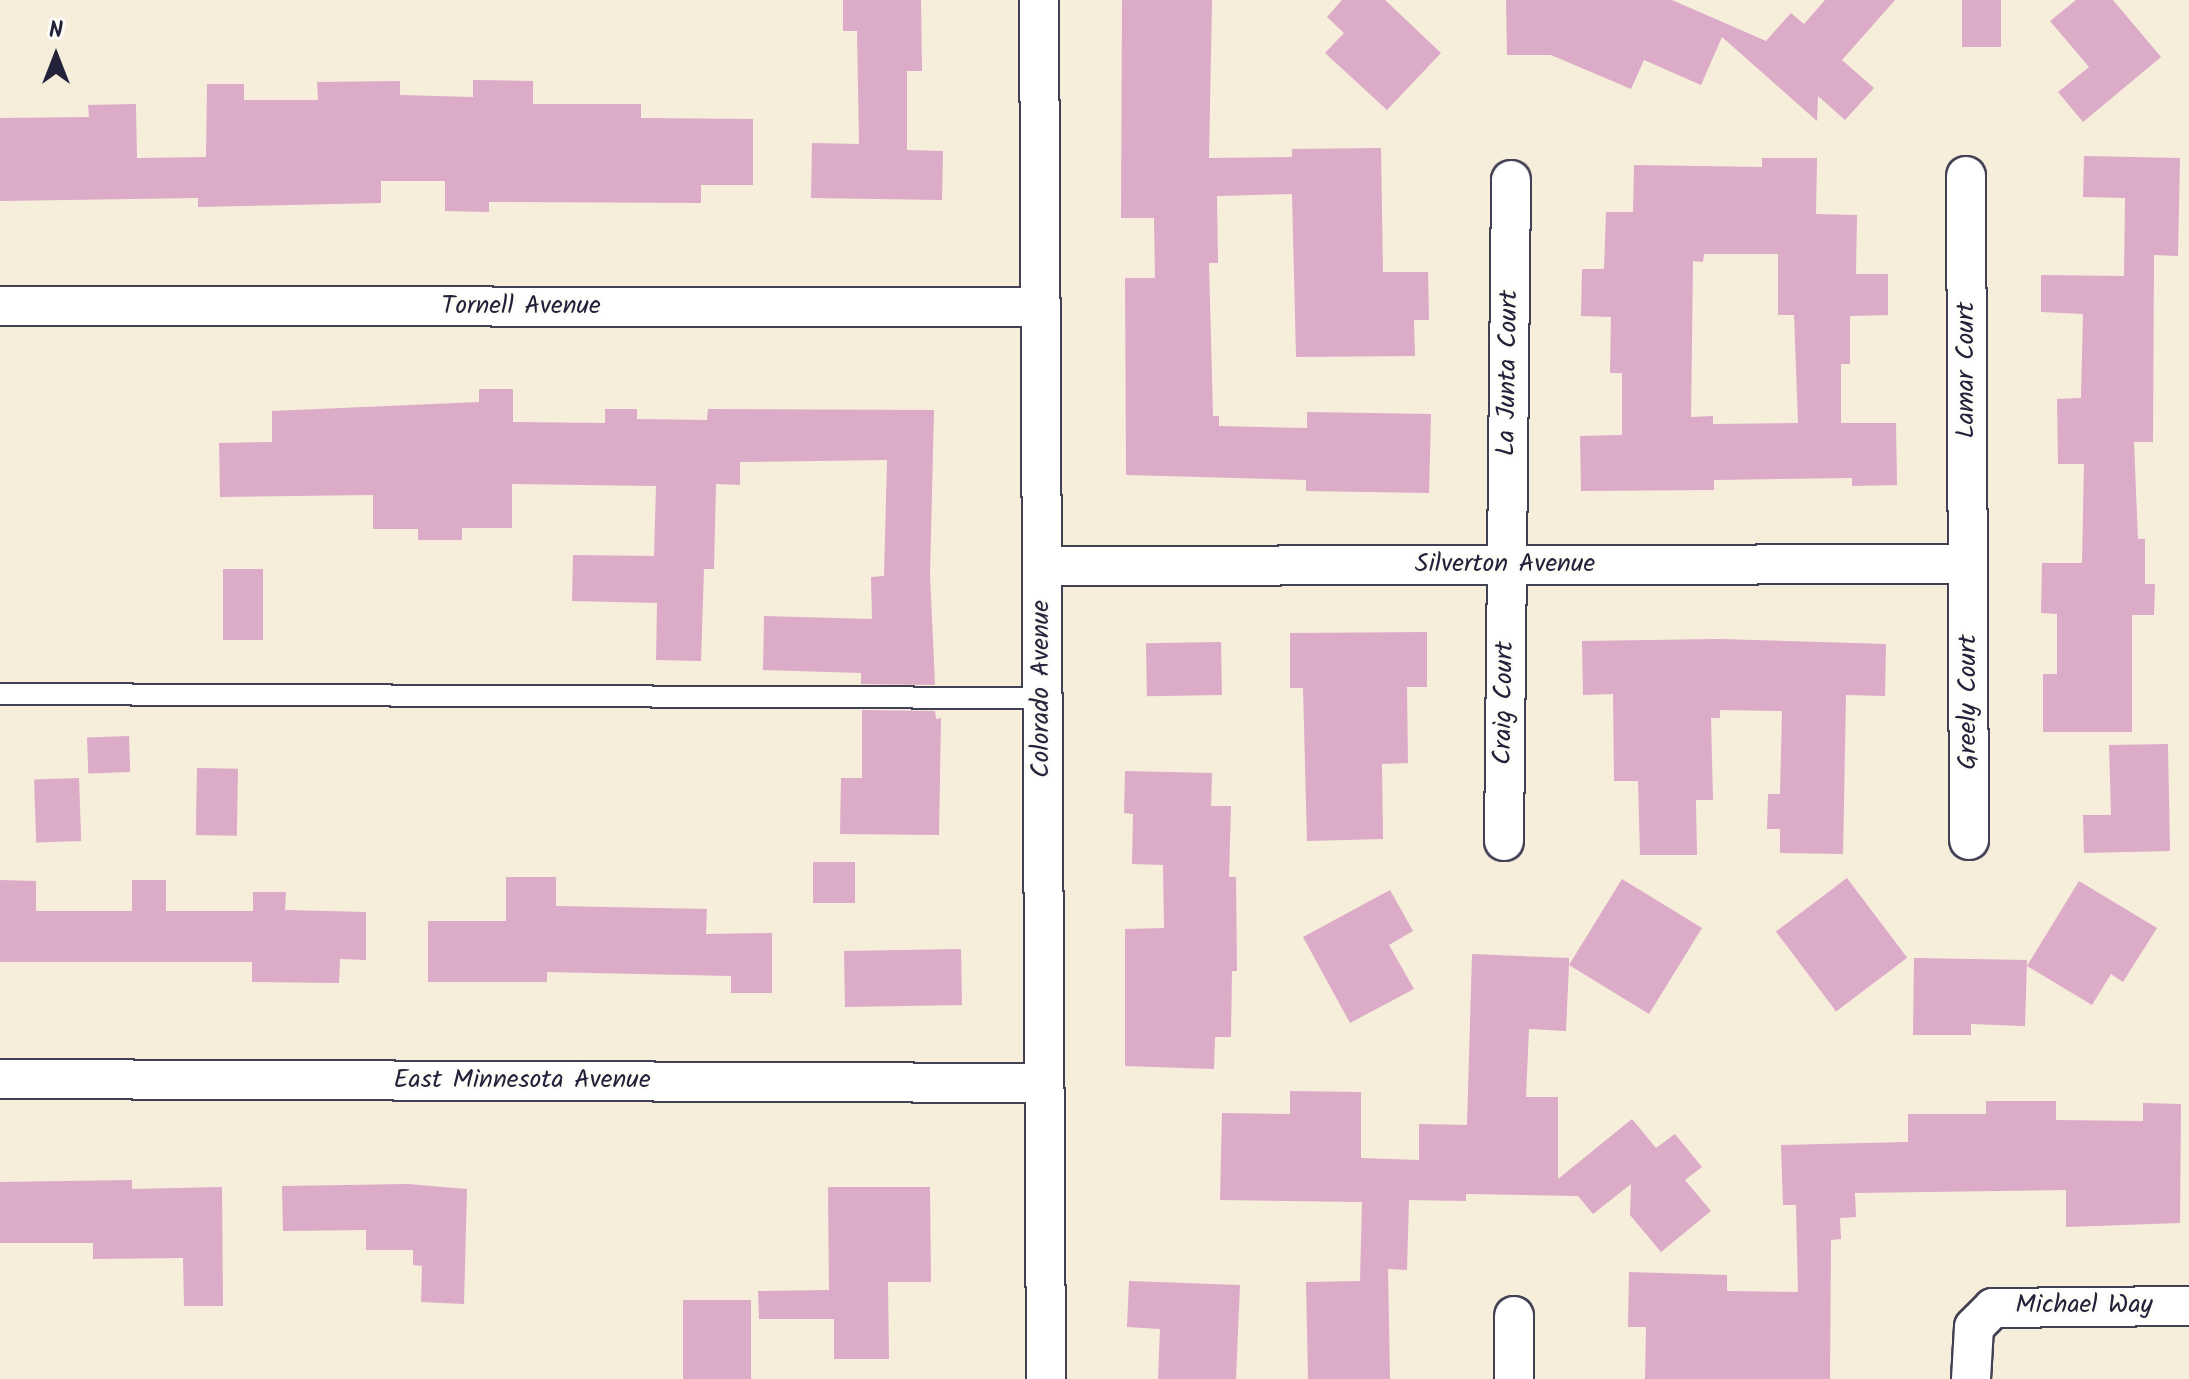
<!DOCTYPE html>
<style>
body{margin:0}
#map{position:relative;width:2189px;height:1379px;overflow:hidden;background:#f6edda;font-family:Kalam,sans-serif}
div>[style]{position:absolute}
.building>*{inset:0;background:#dcabc8;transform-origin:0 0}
.roads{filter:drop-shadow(2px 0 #424053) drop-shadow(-2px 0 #424053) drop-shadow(0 2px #424053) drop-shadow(0 -2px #424053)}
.service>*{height:20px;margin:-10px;padding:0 10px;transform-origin:10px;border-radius:10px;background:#fff}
.minor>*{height:38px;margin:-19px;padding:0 19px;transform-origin:19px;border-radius:19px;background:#fff}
span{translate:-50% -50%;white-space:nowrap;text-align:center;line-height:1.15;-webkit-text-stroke:6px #fdfcf7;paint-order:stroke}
.street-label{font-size:26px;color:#22223b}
.north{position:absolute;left:16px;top:16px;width:80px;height:80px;-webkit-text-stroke:6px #fdfcf7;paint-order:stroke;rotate:0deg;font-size:22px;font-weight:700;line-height:32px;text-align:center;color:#22223b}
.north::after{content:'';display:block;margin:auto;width:28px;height:36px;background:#22223b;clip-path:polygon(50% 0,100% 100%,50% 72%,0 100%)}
</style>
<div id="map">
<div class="building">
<div style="clip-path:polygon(843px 0,921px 0,922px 71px,907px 71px,907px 150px,943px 151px,942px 200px,811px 198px,812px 143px,859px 144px,857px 31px,843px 31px)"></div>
<div style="clip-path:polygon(1122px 0,1212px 0,1209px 158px,1292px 157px,1292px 149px,1381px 148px,1383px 272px,1428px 272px,1429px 320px,1414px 320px,1415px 356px,1296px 357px,1292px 194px,1217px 196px,1218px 263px,1209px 263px,1213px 416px,1219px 416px,1219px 426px,1307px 428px,1307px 412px,1431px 414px,1429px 493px,1306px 491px,1306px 480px,1126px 475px,1125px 278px,1155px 278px,1154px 218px,1121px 218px)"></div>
<div style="clip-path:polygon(1342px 0,1385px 0,1441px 53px,1387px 110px,1325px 53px,1344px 33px,1327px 17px)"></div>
<div style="clip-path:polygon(1506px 0,1672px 0,1766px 41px,1791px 13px,1804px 24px,1825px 0,1895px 0,1842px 60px,1874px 88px,1845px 120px,1818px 96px,1817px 121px,1722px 37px,1701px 85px,1644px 60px,1631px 89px,1551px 55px,1507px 55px)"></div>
<div style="left:1962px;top:0;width:39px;height:47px"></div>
<div style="clip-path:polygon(2076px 0,2113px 0,2161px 57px,2083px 122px,2058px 92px,2089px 67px,2050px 21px)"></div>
<div style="clip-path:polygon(473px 80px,533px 81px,533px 104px,641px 104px,641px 118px,753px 119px,753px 185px,701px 185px,701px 203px,489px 202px,489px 212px,445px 211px,445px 181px,381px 181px,381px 203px,198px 207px,198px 198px,0 201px,0 118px,89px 117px,88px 105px,136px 104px,137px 158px,206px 157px,207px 84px,244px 84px,244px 100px,318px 100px,317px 82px,400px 81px,400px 95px,473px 97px)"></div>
<div style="clip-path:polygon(2084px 156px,2180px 158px,2178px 256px,2154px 255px,2153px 442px,2134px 442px,2138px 539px,2145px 539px,2145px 584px,2155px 584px,2154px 615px,2132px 615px,2132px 732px,2043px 732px,2043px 674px,2057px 674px,2057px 614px,2041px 613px,2042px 563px,2082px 563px,2084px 464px,2058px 464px,2057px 399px,2081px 398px,2083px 314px,2041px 312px,2041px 275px,2124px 276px,2125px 198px,2083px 197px)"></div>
<div style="clip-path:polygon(evenodd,1762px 158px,1817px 158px,1816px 214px,1857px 215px,1856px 274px,1888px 274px,1888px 315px,1850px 316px,1850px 364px,1841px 364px,1841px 423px,1896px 423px,1897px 485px,1852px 486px,1852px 478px,1714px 480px,1714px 490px,1581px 491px,1580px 436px,1622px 435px,1622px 373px,1610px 373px,1611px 317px,1581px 316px,1582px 269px,1604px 269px,1606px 212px,1633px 212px,1634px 165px,1762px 167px,1762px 158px,1704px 254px,1778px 254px,1778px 315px,1794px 315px,1798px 423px,1713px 424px,1713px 416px,1691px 417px,1693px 261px,1703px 262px,1704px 254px)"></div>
<div style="clip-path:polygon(479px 389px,513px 389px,513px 422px,605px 423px,605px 409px,637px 409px,637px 419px,707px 420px,708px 409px,934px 410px,930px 575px,935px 685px,861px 684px,861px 673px,763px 670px,764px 616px,872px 619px,871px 577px,884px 576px,887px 460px,740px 462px,740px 485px,716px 484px,714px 569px,704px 569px,701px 661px,656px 660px,657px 603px,572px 601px,573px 555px,654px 556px,656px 486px,512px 484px,512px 528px,462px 528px,462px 540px,418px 540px,418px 529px,373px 529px,373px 495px,220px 497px,219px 443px,272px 442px,272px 411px,479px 402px)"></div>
<div style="left:223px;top:569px;width:40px;height:71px"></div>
<div style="clip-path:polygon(1427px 632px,1427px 687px,1407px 687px,1408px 763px,1382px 764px,1383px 839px,1307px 841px,1303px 688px,1290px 688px,1290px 633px)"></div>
<div style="clip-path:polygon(1719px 639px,1886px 644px,1885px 696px,1846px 695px,1843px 854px,1780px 853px,1780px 829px,1767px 829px,1768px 794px,1780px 794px,1782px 711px,1720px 710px,1720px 718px,1711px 718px,1713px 800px,1696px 800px,1697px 855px,1640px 855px,1638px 781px,1614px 781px,1613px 694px,1583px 695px,1582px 641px)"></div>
<div style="left:1221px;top:642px;width:53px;height:75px;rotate:89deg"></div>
<div style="clip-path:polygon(862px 710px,935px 711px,936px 719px,941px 718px,939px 835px,840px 834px,841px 778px,862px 778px)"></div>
<div style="left:129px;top:736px;width:36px;height:42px;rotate:88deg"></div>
<div style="clip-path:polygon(2168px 744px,2170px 851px,2084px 853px,2083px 815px,2111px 815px,2109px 745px)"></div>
<div style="left:197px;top:768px;width:41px;height:67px;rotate:1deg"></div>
<div style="clip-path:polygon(1125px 771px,1212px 773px,1211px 806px,1231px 806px,1229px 877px,1236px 877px,1237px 971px,1232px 971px,1231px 1037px,1215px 1037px,1214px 1069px,1125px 1066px,1125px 929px,1164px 928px,1163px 865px,1132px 864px,1133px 814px,1124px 813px)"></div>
<div style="left:79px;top:778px;width:63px;height:45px;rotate:88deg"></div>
<div style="left:813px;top:862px;width:42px;height:41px"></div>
<div style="clip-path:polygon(506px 877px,556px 877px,556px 906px,707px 909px,706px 934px,772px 933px,772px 993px,731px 993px,731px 976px,547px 972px,547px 982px,428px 982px,428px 921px,506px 921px)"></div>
<div style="left:1847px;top:878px;width:100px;height:89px;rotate:53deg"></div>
<div style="clip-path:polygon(1622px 879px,1702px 928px,1649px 1014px,1569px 965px,1566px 1031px,1529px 1029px,1526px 1097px,1558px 1097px,1558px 1179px,1632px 1119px,1656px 1148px,1675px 1134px,1702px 1167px,1685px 1180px,1711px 1211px,1661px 1252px,1630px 1215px,1631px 1184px,1593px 1214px,1578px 1196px,1466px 1194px,1466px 1201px,1409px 1200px,1407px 1270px,1388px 1269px,1390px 1379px,1308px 1379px,1306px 1282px,1360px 1281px,1362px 1202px,1220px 1200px,1222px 1113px,1290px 1114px,1290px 1091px,1361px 1092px,1361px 1158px,1419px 1160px,1419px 1124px,1467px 1125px,1472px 954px,1569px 958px,1569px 965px)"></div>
<div style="clip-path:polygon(0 880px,36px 881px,36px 911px,132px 911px,132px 880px,166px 880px,166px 911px,253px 911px,253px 892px,286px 892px,285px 910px,366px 912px,366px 960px,340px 959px,339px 983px,252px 982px,252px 962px,0 962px)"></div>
<div style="clip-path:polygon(2079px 881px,2157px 928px,2123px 982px,2111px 974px,2092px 1005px,2027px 966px)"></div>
<div style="clip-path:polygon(1390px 890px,1413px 931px,1389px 945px,1414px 989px,1350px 1023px,1303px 937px)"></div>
<div style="left:961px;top:949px;width:56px;height:117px;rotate:89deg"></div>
<div style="clip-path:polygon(1914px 958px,2027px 960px,2025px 1026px,1971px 1024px,1971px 1035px,1913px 1035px)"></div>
<div style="clip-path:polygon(1986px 1101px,2056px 1101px,2056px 1120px,2143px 1121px,2143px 1103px,2181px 1104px,2180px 1223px,2066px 1227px,2066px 1190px,1855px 1193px,1856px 1217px,1840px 1218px,1841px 1239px,1831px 1240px,1830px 1379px,1645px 1379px,1646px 1327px,1628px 1327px,1629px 1272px,1727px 1275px,1727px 1291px,1798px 1292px,1796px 1205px,1783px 1205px,1781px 1145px,1908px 1142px,1908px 1114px,1986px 1114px)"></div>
<div style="clip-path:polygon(132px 1180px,132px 1189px,222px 1187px,223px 1306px,184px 1306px,183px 1258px,93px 1259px,93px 1243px,0 1243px,0 1182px)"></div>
<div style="clip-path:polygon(408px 1184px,467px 1189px,464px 1304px,421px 1302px,422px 1266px,413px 1265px,413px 1250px,366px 1250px,366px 1230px,283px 1231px,282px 1186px)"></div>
<div style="clip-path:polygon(828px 1187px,930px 1187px,931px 1282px,888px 1282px,889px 1359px,834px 1359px,834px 1319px,759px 1319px,758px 1291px,829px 1290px)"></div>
<div style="clip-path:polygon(1129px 1281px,1240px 1285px,1236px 1379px,1158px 1379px,1160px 1329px,1127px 1327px)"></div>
<div style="left:683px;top:1300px;width:68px;height:79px"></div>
</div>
<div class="roads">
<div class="service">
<div style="left:0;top:694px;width:1042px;rotate:0.22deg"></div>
</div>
<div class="minor">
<div style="left:1039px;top:0;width:1379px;rotate:89.71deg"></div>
<div style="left:1966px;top:176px;width:664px;rotate:89.74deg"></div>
<div style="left:0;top:306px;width:1041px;rotate:0.06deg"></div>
<div style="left:1043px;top:566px;width:925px;rotate:-0.12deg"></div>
<div style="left:1504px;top:841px;width:661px;rotate:-89.39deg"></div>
<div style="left:0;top:1079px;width:1044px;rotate:0.22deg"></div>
<div style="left:1514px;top:1316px;width:63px;rotate:90deg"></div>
<div style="left:1971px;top:1379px;width:52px;rotate:-86.7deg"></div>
<div style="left:1974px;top:1327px;width:27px;rotate:-45deg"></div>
<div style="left:1993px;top:1308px;width:196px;rotate:-0.6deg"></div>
</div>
</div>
<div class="street-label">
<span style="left:521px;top:307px">Tornell Avenue</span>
<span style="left:1967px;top:370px;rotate:-90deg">Lamar Court</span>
<span style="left:1509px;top:373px;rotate:-89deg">La Junta Court</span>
<span style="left:1505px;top:565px">Silverton Avenue</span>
<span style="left:1042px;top:689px;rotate:-90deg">Colorado Avenue</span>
<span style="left:1969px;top:702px;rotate:-90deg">Greely Court</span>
<span style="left:1505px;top:703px;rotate:-89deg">Craig Court</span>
<span style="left:522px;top:1081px">East Minnesota Avenue</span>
<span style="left:2084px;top:1306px">Michael Way</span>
</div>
<div class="north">N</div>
</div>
